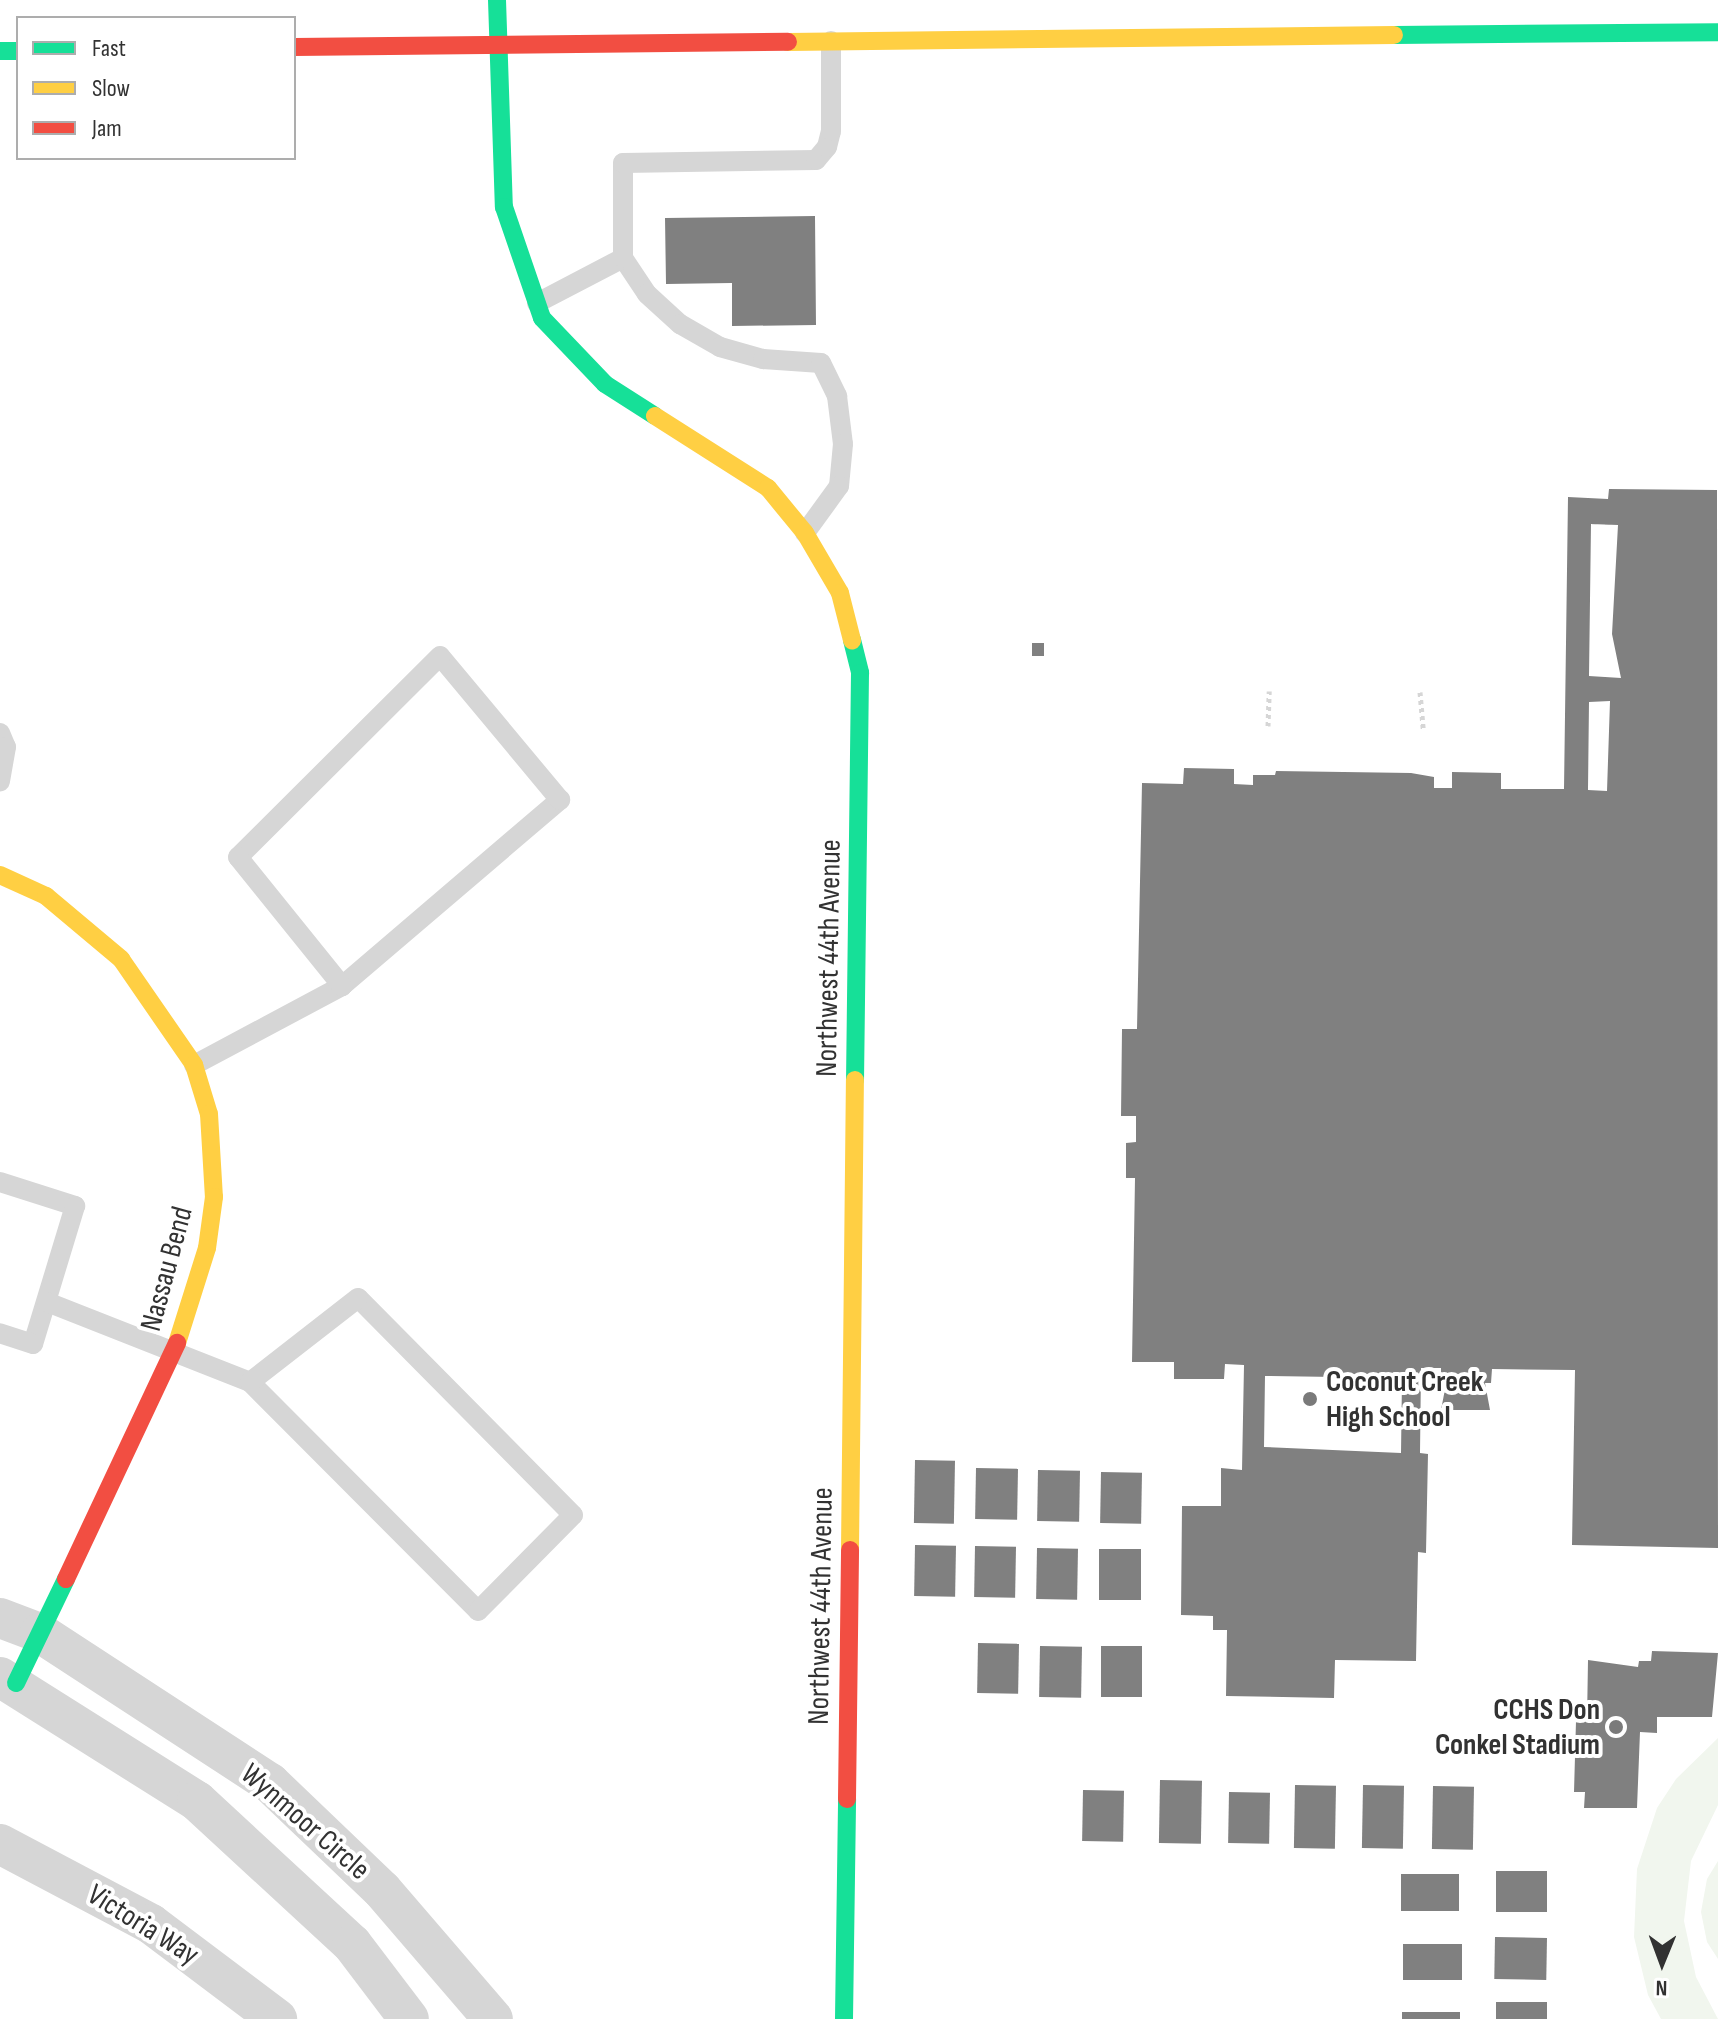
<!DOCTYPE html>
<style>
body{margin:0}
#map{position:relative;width:1718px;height:2019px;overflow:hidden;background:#fff;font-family:"Sofia Sans Condensed",sans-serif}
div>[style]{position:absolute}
.green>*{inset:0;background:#f1f6ee}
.building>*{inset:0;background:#808080;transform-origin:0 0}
.path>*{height:5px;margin-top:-2.5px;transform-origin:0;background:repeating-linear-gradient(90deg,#d6d6d6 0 4px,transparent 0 8px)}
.lane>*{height:20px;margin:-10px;padding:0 10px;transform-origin:10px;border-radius:10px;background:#d6d6d6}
.street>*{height:40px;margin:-20px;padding:0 20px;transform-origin:20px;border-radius:20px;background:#d6d6d6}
.fast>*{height:18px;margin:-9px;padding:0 9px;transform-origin:9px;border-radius:9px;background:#16e098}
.slow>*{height:18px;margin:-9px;padding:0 9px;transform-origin:9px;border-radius:9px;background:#ffcf43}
.jam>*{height:18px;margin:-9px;padding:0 9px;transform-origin:9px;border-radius:9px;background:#f24e42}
.dots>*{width:22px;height:22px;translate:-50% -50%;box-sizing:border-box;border:4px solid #fff;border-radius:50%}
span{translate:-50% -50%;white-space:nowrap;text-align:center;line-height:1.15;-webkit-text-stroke:8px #fff;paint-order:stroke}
.street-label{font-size:30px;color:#323232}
.poi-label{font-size:30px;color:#323232;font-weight:700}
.left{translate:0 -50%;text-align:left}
.right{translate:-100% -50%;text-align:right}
.legend{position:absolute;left:16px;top:16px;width:280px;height:144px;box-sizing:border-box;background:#fff;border:2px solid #adadad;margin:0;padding:10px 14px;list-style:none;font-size:24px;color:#323232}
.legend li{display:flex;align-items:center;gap:16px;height:40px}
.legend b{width:40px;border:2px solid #adadad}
.north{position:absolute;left:1622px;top:1923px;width:80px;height:80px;-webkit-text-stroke:6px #fff;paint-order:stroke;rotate:181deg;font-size:22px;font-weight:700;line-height:32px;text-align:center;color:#323232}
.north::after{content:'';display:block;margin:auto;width:28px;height:36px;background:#323232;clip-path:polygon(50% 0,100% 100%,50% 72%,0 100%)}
</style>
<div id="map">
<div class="green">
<div style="clip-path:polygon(1718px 1738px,1718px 1805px,1691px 1861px,1684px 1921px,1696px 1977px,1718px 2019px,1661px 2019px,1648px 1995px,1634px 1937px,1637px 1869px,1657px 1808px,1676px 1779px)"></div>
<div style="clip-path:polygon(1718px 1861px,1718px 1959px,1707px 1942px,1701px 1912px,1707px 1879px)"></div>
</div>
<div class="building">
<div style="clip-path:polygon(815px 216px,816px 325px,732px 326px,732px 283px,666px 284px,665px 218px)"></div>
<div style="clip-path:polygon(evenodd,1609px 489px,1717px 490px,1718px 1548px,1572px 1545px,1575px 1370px,1492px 1369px,1491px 1383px,1485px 1383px,1490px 1410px,1441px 1410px,1446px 1384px,1441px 1384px,1441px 1368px,1421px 1368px,1420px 1453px,1428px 1454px,1426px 1553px,1418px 1552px,1416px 1661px,1335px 1660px,1334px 1698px,1226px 1696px,1227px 1630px,1213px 1630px,1213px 1616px,1181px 1615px,1182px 1506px,1221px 1506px,1221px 1468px,1242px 1470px,1244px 1365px,1225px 1364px,1224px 1379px,1174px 1379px,1174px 1362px,1132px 1362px,1135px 1178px,1126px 1178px,1126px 1143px,1136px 1142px,1136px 1116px,1121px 1116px,1122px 1029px,1137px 1029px,1142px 783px,1183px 784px,1184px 768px,1234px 769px,1234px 784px,1253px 785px,1253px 775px,1275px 775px,1276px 771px,1411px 773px,1434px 777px,1434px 788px,1452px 788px,1452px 772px,1501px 773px,1501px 789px,1564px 789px,1568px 497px,1608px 499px,1609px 489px,1591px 524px,1618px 525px,1612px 634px,1621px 678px,1589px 676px,1591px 524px,1609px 489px,1610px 701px,1607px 791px,1588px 790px,1589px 702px,1610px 701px,1609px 489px,1265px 1376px,1402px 1378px,1401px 1453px,1264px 1447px,1265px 1376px)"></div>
<div style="left:1032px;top:643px;width:12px;height:13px"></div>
<div style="left:915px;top:1460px;width:40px;height:63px;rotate:1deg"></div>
<div style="left:976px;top:1468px;width:42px;height:51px;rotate:1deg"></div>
<div style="left:1038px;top:1470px;width:42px;height:51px;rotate:1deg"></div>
<div style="left:1101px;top:1472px;width:41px;height:51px;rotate:1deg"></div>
<div style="left:915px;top:1545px;width:41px;height:51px;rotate:1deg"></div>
<div style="left:975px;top:1546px;width:41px;height:51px;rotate:1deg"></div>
<div style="left:1037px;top:1548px;width:41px;height:51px;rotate:1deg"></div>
<div style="left:1099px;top:1549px;width:42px;height:51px"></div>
<div style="left:978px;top:1643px;width:41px;height:50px;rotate:1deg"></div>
<div style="left:1040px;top:1646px;width:42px;height:51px;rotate:1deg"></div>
<div style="left:1101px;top:1646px;width:41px;height:51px"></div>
<div style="clip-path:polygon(1652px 1651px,1718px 1653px,1712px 1717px,1657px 1717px,1657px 1733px,1640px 1732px,1637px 1808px,1584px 1808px,1585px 1792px,1574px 1792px,1576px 1721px,1587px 1720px,1588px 1660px,1638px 1667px,1639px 1661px,1651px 1661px)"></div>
<div style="left:1160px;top:1780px;width:42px;height:63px;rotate:1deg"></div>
<div style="left:1295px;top:1785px;width:41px;height:63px;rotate:1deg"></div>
<div style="left:1363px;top:1785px;width:41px;height:63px;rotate:1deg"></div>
<div style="left:1433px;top:1786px;width:41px;height:63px;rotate:1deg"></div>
<div style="left:1083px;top:1790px;width:41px;height:51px;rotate:1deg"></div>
<div style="left:1229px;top:1792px;width:41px;height:51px;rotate:1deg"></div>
<div style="left:1496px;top:1871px;width:51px;height:41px"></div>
<div style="left:1459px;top:1874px;width:37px;height:58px;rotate:90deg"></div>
<div style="left:1495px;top:1937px;width:52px;height:42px;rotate:1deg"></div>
<div style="left:1403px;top:1944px;width:59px;height:36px"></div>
<div style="left:1496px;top:2002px;width:51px;height:17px"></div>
<div style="left:1402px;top:2012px;width:58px;height:7px"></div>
</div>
<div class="path">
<div style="left:1420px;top:692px;width:37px;rotate:85deg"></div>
<div style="left:1268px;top:726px;width:35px;rotate:-88deg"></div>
</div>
<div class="lane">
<div style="left:623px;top:258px;width:43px;rotate:56.3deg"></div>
<div style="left:647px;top:294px;width:45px;rotate:42.3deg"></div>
<div style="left:680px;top:324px;width:46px;rotate:29.9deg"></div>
<div style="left:720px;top:347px;width:45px;rotate:15.6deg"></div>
<div style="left:763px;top:359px;width:58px;rotate:3.9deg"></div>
<div style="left:821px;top:363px;width:37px;rotate:64deg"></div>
<div style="left:837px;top:396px;width:48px;rotate:82.9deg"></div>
<div style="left:843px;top:444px;width:42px;rotate:95.4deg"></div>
<div style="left:839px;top:486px;width:58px;rotate:125.9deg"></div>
<div style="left:537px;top:303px;width:97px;rotate:-27.6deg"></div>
<div style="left:623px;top:258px;width:95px;rotate:-90deg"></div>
<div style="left:623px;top:163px;width:193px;rotate:-0.9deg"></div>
<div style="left:816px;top:160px;width:17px;rotate:-50deg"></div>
<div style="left:827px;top:147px;width:16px;rotate:-76deg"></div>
<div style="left:831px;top:131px;width:90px;rotate:-90deg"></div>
<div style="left:0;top:733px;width:15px;rotate:67deg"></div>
<div style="left:6px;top:747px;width:35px;rotate:100deg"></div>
<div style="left:194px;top:1065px;width:168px;rotate:-28.1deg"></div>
<div style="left:342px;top:986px;width:287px;rotate:-40.5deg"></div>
<div style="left:560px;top:800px;width:187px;rotate:-129.8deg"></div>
<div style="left:440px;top:656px;width:285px;rotate:135.1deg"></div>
<div style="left:238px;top:857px;width:166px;rotate:51.1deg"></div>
<div style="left:0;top:1182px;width:79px;rotate:17.7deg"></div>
<div style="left:75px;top:1206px;width:144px;rotate:106.9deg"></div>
<div style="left:33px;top:1344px;width:35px;rotate:-162deg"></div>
<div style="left:47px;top:1302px;width:218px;rotate:21.5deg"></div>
<div style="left:250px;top:1382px;width:323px;rotate:45.1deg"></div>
<div style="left:478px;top:1611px;width:135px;rotate:-45.3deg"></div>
<div style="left:573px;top:1515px;width:305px;rotate:-134.7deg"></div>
<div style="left:358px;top:1298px;width:137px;rotate:142.1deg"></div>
</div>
<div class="street">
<div style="left:0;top:1618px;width:43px;rotate:20.6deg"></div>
<div style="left:40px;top:1633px;width:275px;rotate:33.1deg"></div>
<div style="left:270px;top:1783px;width:155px;rotate:43.7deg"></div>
<div style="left:382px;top:1890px;width:170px;rotate:49.3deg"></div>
<div style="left:0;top:1677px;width:233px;rotate:32.2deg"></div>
<div style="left:197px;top:1801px;width:211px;rotate:42.7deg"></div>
<div style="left:352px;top:1944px;width:94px;rotate:52.8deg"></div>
<div style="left:0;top:1844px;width:171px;rotate:27.9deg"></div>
<div style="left:151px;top:1924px;width:158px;rotate:37deg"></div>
</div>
<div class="fast">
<div style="left:497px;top:0;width:207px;rotate:88.1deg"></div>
<div style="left:504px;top:207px;width:117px;rotate:71.1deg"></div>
<div style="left:542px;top:318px;width:91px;rotate:46.3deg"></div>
<div style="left:605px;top:384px;width:59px;rotate:32.6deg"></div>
<div style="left:1394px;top:35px;width:324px;rotate:-0.5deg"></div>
<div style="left:0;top:51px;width:18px"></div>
<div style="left:852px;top:640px;width:34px;rotate:76deg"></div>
<div style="left:860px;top:673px;width:407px;rotate:90.7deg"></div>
<div style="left:16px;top:1683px;width:115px;rotate:-64.3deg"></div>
<div style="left:844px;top:2019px;width:220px;rotate:-89.2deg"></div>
</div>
<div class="slow">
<div style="left:788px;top:42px;width:606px;rotate:-0.66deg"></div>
<div style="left:655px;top:416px;width:134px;rotate:32.5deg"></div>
<div style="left:768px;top:488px;width:58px;rotate:50.6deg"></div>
<div style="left:805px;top:533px;width:69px;rotate:59.7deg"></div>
<div style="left:840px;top:593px;width:49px;rotate:75.7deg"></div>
<div style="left:0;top:875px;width:51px;rotate:24.5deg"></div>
<div style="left:46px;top:896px;width:98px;rotate:40deg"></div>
<div style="left:121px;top:959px;width:129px;rotate:55.4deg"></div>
<div style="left:194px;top:1065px;width:51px;rotate:73deg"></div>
<div style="left:209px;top:1114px;width:83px;rotate:86.6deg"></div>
<div style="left:214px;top:1197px;width:51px;rotate:97.8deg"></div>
<div style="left:207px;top:1248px;width:100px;rotate:107.5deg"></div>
<div style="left:850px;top:1550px;width:470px;rotate:-89.4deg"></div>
</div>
<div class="jam">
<div style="left:294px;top:47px;width:494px;rotate:-0.6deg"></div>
<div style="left:66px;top:1579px;width:261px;rotate:-64.8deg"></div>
<div style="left:847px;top:1799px;width:249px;rotate:-89.3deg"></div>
</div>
<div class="dots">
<div style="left:1310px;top:1399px;background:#7a7a7a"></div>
<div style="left:1616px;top:1727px;background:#7a7a7a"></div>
</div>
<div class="street-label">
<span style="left:829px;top:958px;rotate:-89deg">Northwest 44th Avenue</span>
<span style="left:167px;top:1269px;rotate:-75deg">Nassau Bend</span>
<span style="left:821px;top:1606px;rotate:-89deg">Northwest 44th Avenue</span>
<span style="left:305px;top:1822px;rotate:41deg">Wynmoor Circle</span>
<span style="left:143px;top:1925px;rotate:32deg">Victoria Way</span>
</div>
<div class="poi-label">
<span class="left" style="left:1326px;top:1399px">Coconut Creek<br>High School</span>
<span class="right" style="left:1600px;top:1727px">CCHS Don<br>Conkel Stadium</span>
</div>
<ul class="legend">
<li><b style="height:10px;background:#16e098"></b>Fast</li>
<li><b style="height:10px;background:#ffcf43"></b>Slow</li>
<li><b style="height:10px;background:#f24e42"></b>Jam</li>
</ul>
<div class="north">N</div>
</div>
